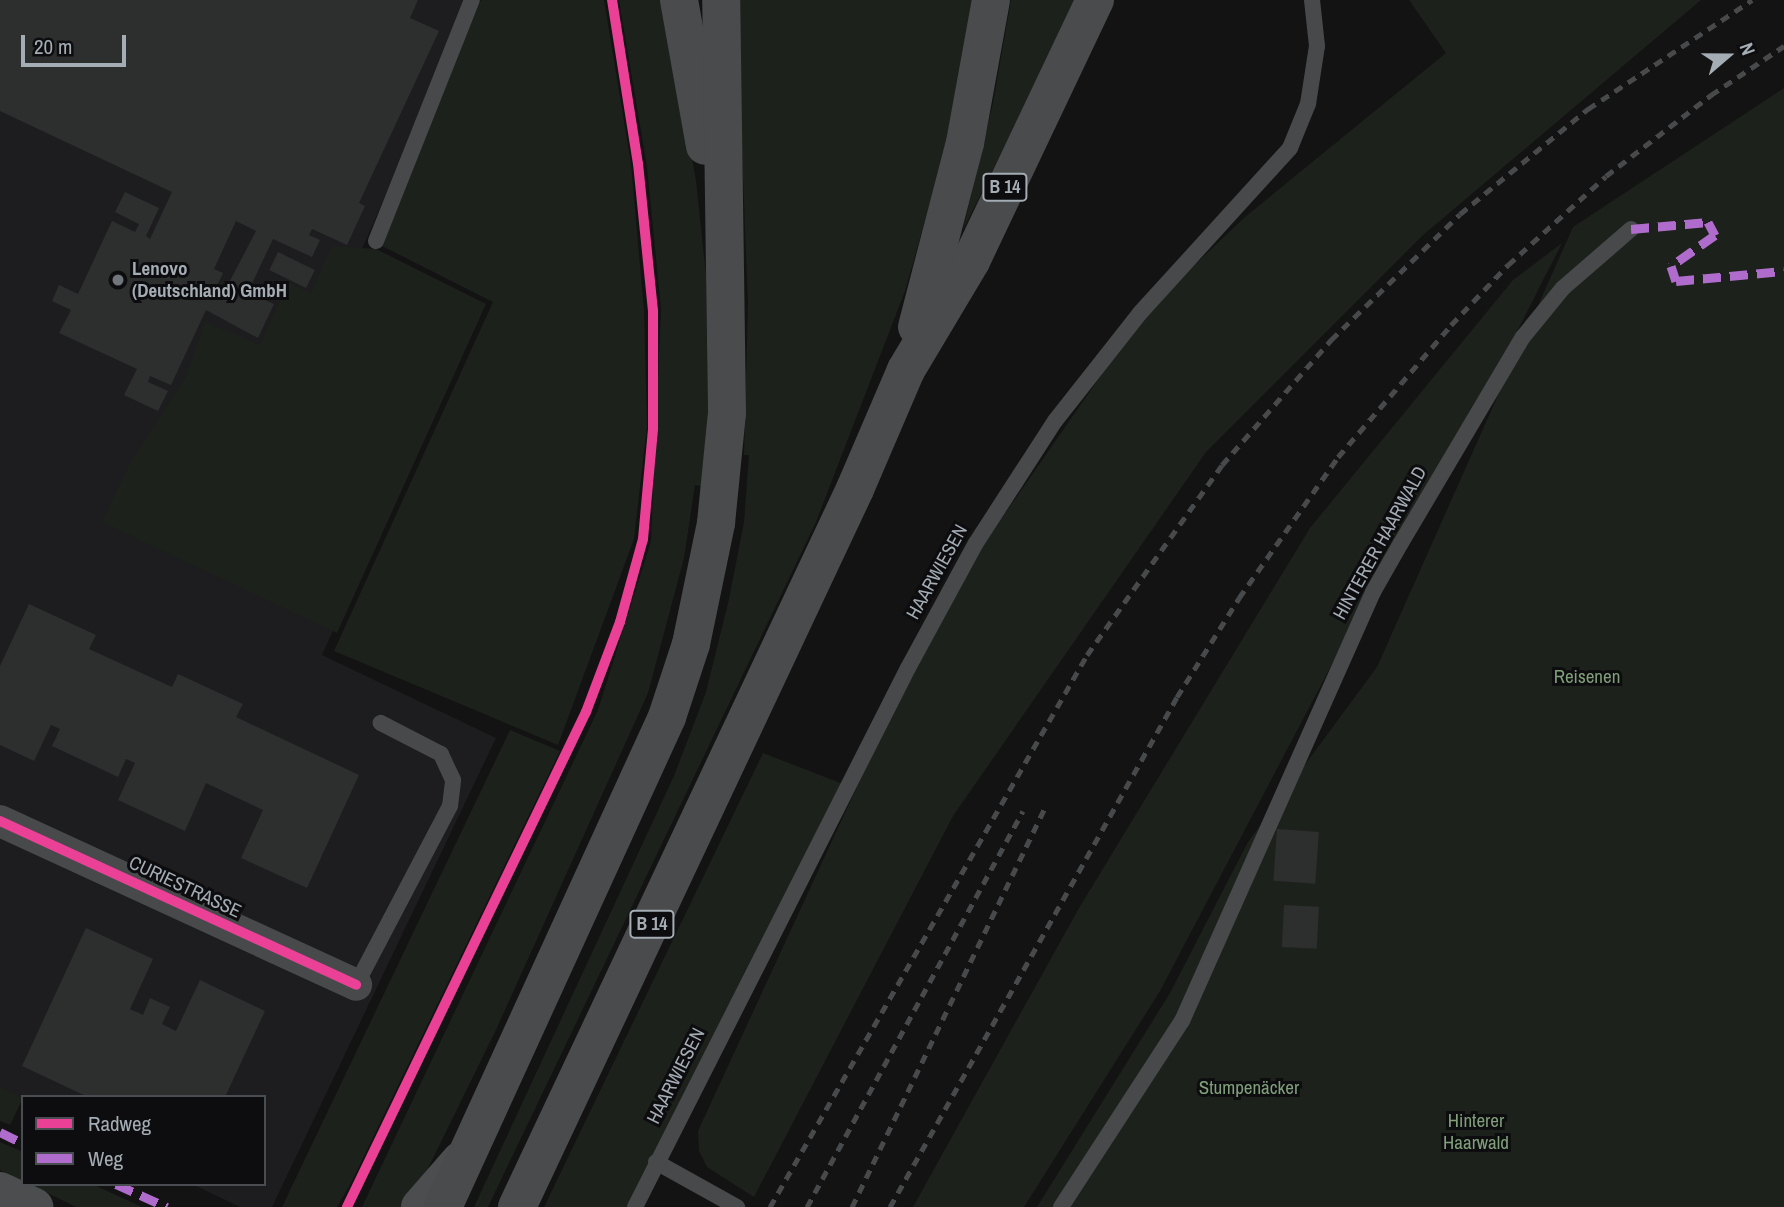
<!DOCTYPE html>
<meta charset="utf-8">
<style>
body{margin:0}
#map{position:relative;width:1784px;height:1207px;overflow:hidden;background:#131313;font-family:"Archivo Narrow",sans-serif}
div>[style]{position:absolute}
.built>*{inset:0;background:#1d1d1f}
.green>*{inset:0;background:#1c211b}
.building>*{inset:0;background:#2d2e2e;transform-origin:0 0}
.lane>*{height:16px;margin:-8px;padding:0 8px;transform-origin:8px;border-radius:8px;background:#47494b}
.street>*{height:32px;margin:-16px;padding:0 16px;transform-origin:16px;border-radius:16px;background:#47494b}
.secondary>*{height:38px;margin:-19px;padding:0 19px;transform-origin:19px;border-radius:19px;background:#4b4d4f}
.highway>*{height:38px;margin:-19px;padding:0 19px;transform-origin:19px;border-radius:19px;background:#494b4d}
.rail>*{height:5px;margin-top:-2.5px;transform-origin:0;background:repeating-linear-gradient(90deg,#47494b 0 9px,transparent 0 16px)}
.quiet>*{height:9px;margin-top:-4.5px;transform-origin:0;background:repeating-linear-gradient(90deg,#b06ccc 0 18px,transparent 0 27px)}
.cycleway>*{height:10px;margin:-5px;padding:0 5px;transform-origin:5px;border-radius:5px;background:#ea4096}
.dots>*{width:19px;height:19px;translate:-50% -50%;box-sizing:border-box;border:4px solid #0d0d0f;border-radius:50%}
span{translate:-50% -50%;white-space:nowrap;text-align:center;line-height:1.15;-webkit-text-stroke:6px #0d0d0f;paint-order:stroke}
.shield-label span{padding:2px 5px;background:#0d0d0f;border:2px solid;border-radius:5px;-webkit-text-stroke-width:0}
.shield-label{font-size:18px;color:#a4acb4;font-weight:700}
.poi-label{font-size:19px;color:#a4acb4;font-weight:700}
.left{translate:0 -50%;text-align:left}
.street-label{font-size:19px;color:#a4acb4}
.park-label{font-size:19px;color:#809f7b}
.legend{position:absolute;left:21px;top:1095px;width:245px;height:91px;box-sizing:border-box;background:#0d0d0f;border:2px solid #494d51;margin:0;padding:9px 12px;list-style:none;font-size:21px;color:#a4acb4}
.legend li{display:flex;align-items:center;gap:14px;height:35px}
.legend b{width:35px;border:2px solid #494d51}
.north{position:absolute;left:1693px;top:21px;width:70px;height:70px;-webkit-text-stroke:5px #0d0d0f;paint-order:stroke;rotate:70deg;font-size:19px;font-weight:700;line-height:28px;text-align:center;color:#a4acb4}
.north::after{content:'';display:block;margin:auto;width:24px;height:32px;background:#a4acb4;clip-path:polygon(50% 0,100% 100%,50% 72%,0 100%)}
.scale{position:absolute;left:21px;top:35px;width:105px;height:32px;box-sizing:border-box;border:4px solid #a4acb4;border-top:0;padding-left:9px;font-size:21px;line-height:24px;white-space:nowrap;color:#a4acb4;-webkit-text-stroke:5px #0d0d0f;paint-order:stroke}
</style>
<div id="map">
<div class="built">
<div style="clip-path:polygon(0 0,471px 0,362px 249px,480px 306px,322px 655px,496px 738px,272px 1207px,240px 1207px,192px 1184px,264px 1184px,264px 1097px,23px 1097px,23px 1103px,0 1092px)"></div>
</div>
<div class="green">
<div style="clip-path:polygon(481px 0,604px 0,631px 164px,644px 310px,647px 426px,634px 539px,558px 745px,334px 651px,493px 302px,376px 243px)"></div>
<div style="clip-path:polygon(619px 0,665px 0,696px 181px,706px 275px,708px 419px,701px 486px,695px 485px,684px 558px,648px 693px,495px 1032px,409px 1207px,362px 1207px,598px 710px,651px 541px,661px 309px,647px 167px)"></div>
<div style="clip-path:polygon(736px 0,978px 0,945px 150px,905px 291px,816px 522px,488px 1207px,474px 1207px,674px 776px,706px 692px,729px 599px,744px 522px,749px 455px,744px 455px,748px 303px)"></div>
<div style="clip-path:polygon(1011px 0,1077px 0,963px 230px,993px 103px)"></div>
<div style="clip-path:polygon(1409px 0,1701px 0,1422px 236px,1206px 452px,953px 816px,754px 1197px,707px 1167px,699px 1151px,698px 1131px,940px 607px,1145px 312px,1245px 217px,1446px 53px)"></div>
<div style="clip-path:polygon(1784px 88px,1784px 1207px,1037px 1207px,1170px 993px,1248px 842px,1377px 667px,1573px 227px)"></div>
<div style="clip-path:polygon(1562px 243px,1505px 355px,1421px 495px,1160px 991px,1024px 1207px,913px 1207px,1079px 908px,1310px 528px,1513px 280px)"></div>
<div style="clip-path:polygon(332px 246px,376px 249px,486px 304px,337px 633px,102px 522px,130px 463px,186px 377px,205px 322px,260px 345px,288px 283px,311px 293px)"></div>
<div style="clip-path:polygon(510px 730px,560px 751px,351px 1183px,337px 1207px,282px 1207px)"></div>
<div style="clip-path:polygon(763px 753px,843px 784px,628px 1207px,544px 1207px)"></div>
<div style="clip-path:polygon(0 1087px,23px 1098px,10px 1125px,0 1121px)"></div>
<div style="clip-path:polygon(0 1142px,23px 1152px,23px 1181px,0 1170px)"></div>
<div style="clip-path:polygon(29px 1184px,92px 1184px,142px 1207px,76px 1207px)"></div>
</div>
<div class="building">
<div style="clip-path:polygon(evenodd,0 0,418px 0,410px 18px,439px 31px,359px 203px,365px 206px,347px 245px,312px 229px,309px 235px,320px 240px,312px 257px,273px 239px,248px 292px,274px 304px,258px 338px,206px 310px,171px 385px,150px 376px,148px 382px,168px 391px,158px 411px,124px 395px,137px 369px,59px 333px,71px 310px,52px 301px,59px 285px,78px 294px,112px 221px,135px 232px,139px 224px,115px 212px,125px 192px,159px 208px,146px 236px,150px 239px,172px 192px,0 111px,0 0,236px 221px,256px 231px,221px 298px,213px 294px,223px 273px,214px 269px,236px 221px)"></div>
<div style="left:278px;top:252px;width:41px;height:20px;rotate:26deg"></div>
<div style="clip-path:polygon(29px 604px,96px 635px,89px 649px,172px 687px,178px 674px,243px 704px,236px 717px,359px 775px,307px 888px,241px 858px,263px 810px,206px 783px,185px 831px,118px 800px,135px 763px,126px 759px,118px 777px,52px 746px,60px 729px,51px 725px,34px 761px,0 745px,0 666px)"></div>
<div style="left:1277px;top:829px;width:42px;height:52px;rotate:4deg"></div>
<div style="left:1284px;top:905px;width:35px;height:42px;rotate:3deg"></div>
<div style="clip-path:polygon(86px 928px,153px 959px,130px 1009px,143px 1015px,150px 998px,170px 1007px,162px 1024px,176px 1031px,200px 980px,265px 1011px,225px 1097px,88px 1097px,22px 1066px)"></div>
</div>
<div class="lane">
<div style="left:376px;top:241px;width:259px;rotate:-68.3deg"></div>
<div style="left:356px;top:985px;width:202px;rotate:-62.3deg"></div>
<div style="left:450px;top:806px;width:26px;rotate:-83deg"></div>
<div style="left:453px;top:780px;width:29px;rotate:-115deg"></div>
<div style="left:441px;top:754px;width:68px;rotate:-152.7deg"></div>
<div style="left:656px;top:1162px;width:93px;rotate:29.1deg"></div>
<div style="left:635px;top:1207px;width:604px;rotate:-63.14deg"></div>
<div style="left:908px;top:668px;width:142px;rotate:-61.5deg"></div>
<div style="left:976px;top:543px;width:145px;rotate:-57.1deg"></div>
<div style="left:1055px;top:421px;width:137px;rotate:-51.8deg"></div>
<div style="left:1140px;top:313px;width:223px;rotate:-47.7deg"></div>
<div style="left:1290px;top:148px;width:48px;rotate:-67.8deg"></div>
<div style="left:1308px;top:104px;width:59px;rotate:-81.2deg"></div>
<div style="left:1317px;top:46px;width:46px;rotate:-96.2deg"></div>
<div style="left:1061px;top:1207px;width:222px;rotate:-57deg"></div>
<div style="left:1182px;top:1021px;width:470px;rotate:-66deg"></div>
<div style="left:1373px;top:592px;width:56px;rotate:-60.3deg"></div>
<div style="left:1401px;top:543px;width:239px;rotate:-59.4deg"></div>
<div style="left:1523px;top:337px;width:63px;rotate:-50.8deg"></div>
<div style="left:1563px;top:288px;width:90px;rotate:-40.9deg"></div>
</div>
<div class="street">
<div style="left:0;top:821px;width:392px;rotate:24.7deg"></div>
</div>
<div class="secondary">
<div style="left:0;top:1191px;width:38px;rotate:25deg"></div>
<div style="left:420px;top:1207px;width:62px;rotate:-48.9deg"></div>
</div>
<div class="highway">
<div style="left:679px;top:0;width:148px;rotate:79.9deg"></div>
<div style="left:917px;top:327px;width:190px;rotate:-75.4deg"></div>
<div style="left:965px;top:143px;width:145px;rotate:-79.7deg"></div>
<div style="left:443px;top:1207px;width:539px;rotate:-65.43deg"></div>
<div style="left:667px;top:717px;width:77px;rotate:-71.8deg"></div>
<div style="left:691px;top:644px;width:124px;rotate:-78.3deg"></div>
<div style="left:716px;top:523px;width:111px;rotate:-84.3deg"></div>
<div style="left:727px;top:413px;width:413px;rotate:-90.8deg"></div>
<div style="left:517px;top:1207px;width:794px;rotate:-64.79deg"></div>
<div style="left:855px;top:489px;width:129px;rotate:-66.8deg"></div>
<div style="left:906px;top:370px;width:127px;rotate:-59.2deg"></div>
<div style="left:971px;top:261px;width:289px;rotate:-64.6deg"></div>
</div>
<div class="rail">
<div style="left:770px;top:1207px;width:637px;rotate:-60.13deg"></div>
<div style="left:1087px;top:655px;width:233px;rotate:-54.6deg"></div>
<div style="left:1222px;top:465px;width:166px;rotate:-48.9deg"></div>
<div style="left:1331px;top:340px;width:180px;rotate:-44.3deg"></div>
<div style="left:1460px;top:214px;width:166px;rotate:-39.4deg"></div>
<div style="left:1588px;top:109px;width:197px;rotate:-33.6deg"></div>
<div style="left:807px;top:1207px;width:451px;rotate:-61.4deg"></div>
<div style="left:852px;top:1207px;width:446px;rotate:-64.2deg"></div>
<div style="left:890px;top:1207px;width:585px;rotate:-60.63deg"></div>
<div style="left:1177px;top:697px;width:117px;rotate:-57.9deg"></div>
<div style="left:1239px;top:598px;width:172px;rotate:-54.9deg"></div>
<div style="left:1338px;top:457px;width:174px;rotate:-49.4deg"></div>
<div style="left:1451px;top:325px;width:83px;rotate:-46.5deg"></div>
<div style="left:1508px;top:265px;width:132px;rotate:-42.2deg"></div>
<div style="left:1606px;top:176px;width:133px;rotate:-37.6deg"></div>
<div style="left:1711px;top:95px;width:88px;rotate:-33.9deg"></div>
</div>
<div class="quiet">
<div style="left:1631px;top:229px;width:77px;rotate:-5.2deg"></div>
<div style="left:1708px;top:222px;width:15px;rotate:62deg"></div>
<div style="left:1715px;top:235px;width:54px;rotate:144.8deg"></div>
<div style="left:1671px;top:266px;width:16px;rotate:72deg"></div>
<div style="left:1676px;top:281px;width:108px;rotate:-5.3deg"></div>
<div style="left:0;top:1132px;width:25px;rotate:26deg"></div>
<div style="left:116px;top:1184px;width:56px;rotate:24.3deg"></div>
</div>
<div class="cycleway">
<div style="left:0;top:821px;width:392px;rotate:24.7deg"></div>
<div style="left:347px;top:1207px;width:550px;rotate:-64.23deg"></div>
<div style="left:586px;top:712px;width:96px;rotate:-69.3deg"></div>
<div style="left:620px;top:622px;width:86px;rotate:-74.5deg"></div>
<div style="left:643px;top:539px;width:110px;rotate:-84.8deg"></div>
<div style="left:653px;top:429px;width:118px;rotate:-90deg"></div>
<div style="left:653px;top:311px;width:148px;rotate:-95.8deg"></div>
<div style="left:638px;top:164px;width:166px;rotate:-99deg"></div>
</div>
<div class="dots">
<div style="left:118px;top:280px;background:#71767c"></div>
</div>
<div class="shield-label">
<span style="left:1005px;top:187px">B 14</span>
<span style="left:652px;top:924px">B 14</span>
</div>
<div class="poi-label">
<span class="left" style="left:132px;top:280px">Lenovo<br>(Deutschland) GmbH</span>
</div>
<div class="street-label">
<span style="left:1380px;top:543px;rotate:-61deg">HINTERER HAARWALD</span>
<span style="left:937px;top:572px;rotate:-61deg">HAARWIESEN</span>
<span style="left:185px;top:887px;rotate:25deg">CURIESTRASSE</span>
<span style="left:676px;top:1076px;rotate:-63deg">HAARWIESEN</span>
</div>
<div class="park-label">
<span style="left:1587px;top:677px">Reisenen</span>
<span style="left:1249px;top:1088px">Stumpenäcker</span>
<span style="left:1476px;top:1132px">Hinterer<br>Haarwald</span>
</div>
<ul class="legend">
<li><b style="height:9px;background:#ea4096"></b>Radweg</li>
<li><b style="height:9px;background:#b06ccc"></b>Weg</li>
</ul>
<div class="north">N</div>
<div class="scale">20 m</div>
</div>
